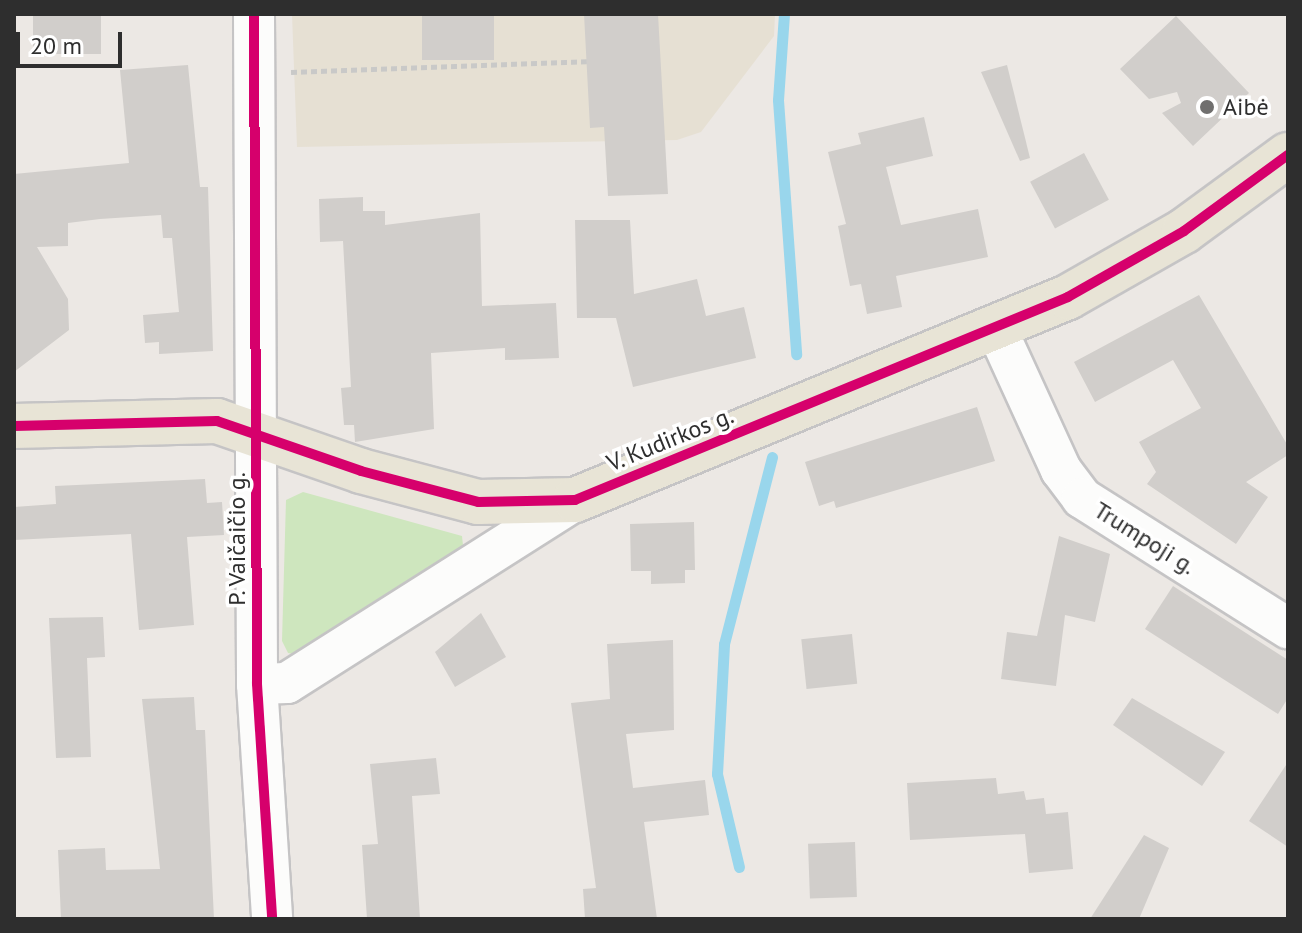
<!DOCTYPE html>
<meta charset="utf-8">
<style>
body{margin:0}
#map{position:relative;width:1302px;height:933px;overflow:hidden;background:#ece8e4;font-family:"PT Sans",sans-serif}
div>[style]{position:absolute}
.education>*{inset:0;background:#e6e0d3}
.green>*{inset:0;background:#cee6be}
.stream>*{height:11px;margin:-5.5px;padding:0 5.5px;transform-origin:5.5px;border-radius:5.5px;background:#99d6ec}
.building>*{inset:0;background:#d1cecb;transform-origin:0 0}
.path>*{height:5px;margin-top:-2.5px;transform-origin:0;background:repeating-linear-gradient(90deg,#c9c9c8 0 6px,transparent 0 10px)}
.roads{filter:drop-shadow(2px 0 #c5c4c5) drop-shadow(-2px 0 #c5c4c5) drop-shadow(0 2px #c5c4c5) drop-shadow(0 -2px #c5c4c5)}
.minor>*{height:40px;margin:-20px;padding:0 20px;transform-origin:20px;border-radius:20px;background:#fcfcfb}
.major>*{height:44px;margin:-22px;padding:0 22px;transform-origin:22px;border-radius:22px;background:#e8e4d6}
.cycleway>*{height:10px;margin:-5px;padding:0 5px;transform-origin:5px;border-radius:5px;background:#d6006c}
.dots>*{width:22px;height:22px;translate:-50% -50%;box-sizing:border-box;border:4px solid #fff;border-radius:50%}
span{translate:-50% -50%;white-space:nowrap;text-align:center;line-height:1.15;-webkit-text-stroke:7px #fff;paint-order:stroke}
.poi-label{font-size:24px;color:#2e2e2e}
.left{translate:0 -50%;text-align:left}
.street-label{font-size:24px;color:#2e2e2e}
.frame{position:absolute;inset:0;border:16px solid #2e2e2e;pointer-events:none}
.scale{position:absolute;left:16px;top:32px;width:106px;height:36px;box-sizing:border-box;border:4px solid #2e2e2e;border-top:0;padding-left:10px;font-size:24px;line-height:28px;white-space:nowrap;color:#2e2e2e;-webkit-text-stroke:6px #fff;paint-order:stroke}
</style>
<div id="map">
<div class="education">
<div style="clip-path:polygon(292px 14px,775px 14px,774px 36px,701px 132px,677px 140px,297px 147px)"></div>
</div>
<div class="green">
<div style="clip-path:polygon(303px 492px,462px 536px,464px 555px,298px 655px,288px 653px,282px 641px,286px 500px)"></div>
</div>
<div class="stream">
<div style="left:784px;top:14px;width:86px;rotate:94deg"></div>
<div style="left:778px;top:100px;width:255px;rotate:85.9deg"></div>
<div style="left:739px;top:867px;width:96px;rotate:-103.3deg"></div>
<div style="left:717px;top:774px;width:130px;rotate:-86.9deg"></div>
<div style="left:724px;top:644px;width:193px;rotate:-75.6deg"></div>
</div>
<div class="building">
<div style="left:33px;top:14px;width:68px;height:40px"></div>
<div style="left:422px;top:14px;width:72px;height:46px"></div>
<div style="clip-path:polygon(584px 14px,658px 14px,668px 194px,608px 196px,604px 127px,590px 128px)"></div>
<div style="clip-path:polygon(1176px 16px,1249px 93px,1193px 146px,1162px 113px,1181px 103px,1177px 92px,1149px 99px,1120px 69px)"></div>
<div style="clip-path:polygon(188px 65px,200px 187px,208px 187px,213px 351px,159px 354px,159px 342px,145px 343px,143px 315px,179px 312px,172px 238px,163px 238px,161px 215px,100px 219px,68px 223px,68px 246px,37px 247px,68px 299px,69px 330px,14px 372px,14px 174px,129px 163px,120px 70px)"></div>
<div style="clip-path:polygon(1007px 65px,1030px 158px,1020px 161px,981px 72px)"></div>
<div style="clip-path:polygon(924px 117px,933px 156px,886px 167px,901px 225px,978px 209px,988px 257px,896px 276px,902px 307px,867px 314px,861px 284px,850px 286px,838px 226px,846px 224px,828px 152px,861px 144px,858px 133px)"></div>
<div style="left:1084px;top:153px;width:53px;height:61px;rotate:62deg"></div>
<div style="clip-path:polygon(363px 197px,363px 211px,385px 211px,385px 225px,480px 213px,482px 306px,556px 303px,559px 358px,505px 360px,505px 348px,431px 353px,434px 429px,355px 442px,354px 425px,344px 425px,341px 388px,351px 387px,343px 241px,320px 242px,319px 199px)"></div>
<div style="clip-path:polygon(575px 220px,630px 220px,634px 294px,697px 279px,706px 316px,744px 307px,756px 358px,633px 387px,616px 318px,577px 318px)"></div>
<div style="clip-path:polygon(1199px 295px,1288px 446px,1288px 455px,1246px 482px,1268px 497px,1236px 544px,1147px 484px,1156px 472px,1139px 442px,1201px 408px,1173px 360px,1095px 402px,1074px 362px)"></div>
<div style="clip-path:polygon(977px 407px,995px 461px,836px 508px,834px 501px,819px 506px,805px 462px)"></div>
<div style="clip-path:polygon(205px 479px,207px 503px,222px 502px,224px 535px,187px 537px,194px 625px,139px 630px,131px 534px,14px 540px,14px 507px,56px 504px,55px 486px)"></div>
<div style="clip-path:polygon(694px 522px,695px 570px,685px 570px,685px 583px,651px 584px,651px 571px,631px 571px,630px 524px)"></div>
<div style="clip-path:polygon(1059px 536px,1110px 554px,1095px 622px,1065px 615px,1056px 686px,1001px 679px,1007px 632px,1037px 636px)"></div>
<div style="clip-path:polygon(1173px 586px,1288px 660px,1288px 698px,1278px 714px,1145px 629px)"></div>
<div style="clip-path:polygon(481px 613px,506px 657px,455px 687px,435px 652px)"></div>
<div style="clip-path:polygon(103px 617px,105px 657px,87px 658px,91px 757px,56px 758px,49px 618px)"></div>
<div style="left:852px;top:634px;width:50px;height:51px;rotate:84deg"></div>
<div style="clip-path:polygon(673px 640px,674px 730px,626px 734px,633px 788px,705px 780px,709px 815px,644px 822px,657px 919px,585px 919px,583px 889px,596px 888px,571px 703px,610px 699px,607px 644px)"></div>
<div style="clip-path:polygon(194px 697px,196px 730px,205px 730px,214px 919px,61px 919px,58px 850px,105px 848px,106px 870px,160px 869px,142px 699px)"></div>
<div style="clip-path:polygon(1132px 698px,1225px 752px,1202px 786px,1113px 725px)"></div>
<div style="clip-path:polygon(436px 758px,440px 794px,412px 796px,420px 919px,367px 919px,362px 845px,378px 844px,370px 764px)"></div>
<div style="clip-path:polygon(1288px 762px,1288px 847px,1249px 821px)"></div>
<div style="clip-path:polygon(996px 778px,998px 794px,1024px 791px,1026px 800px,1044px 798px,1046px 814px,1068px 812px,1073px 869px,1029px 873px,1025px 834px,910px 840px,907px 783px)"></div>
<div style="clip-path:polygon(1144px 835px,1169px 848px,1139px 919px,1090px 919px)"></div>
<div style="left:855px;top:842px;width:55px;height:47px;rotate:88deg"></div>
</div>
<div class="path">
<div style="left:291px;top:72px;width:296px;rotate:-2.1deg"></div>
</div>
<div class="roads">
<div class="minor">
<div style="left:254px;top:14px;width:670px;rotate:89.74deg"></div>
<div style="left:257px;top:684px;width:235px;rotate:86.3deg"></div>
<div style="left:996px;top:328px;width:156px;rotate:65.4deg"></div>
<div style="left:1061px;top:470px;width:35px;rotate:53deg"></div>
<div style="left:1082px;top:498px;width:244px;rotate:32.3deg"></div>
<div style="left:257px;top:684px;width:30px;rotate:-2deg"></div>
<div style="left:287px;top:683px;width:341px;rotate:-32.4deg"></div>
</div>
<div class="major">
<div style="left:14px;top:426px;width:203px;rotate:-1.4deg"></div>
<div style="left:217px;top:421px;width:152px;rotate:19.1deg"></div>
<div style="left:361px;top:471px;width:121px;rotate:14.8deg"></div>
<div style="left:478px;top:502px;width:97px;rotate:-1.2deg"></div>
<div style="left:575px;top:500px;width:533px;rotate:-22.38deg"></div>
<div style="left:1068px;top:297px;width:133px;rotate:-29.6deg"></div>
<div style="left:1184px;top:231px;width:129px;rotate:-36.2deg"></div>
</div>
</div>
<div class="cycleway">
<div style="left:254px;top:14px;width:670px;rotate:89.74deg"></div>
<div style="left:257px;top:684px;width:235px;rotate:86.3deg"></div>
<div style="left:14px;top:426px;width:203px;rotate:-1.4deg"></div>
<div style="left:217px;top:421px;width:152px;rotate:19.1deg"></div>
<div style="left:361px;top:471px;width:121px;rotate:14.8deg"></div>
<div style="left:478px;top:502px;width:97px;rotate:-1.2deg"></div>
<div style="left:575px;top:500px;width:533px;rotate:-22.38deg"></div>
<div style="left:1068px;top:297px;width:133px;rotate:-29.6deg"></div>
<div style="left:1184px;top:231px;width:129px;rotate:-36.2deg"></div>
</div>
<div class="dots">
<div style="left:1207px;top:107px;background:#706f6e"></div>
</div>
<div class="poi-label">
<span class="left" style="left:1223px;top:107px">Aibė</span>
</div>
<div class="street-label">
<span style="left:670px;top:439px;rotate:-22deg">V. Kudirkos g.</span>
<span style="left:1145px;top:538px;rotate:32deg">Trumpoji g.</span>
<span style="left:237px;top:539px;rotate:-90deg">P. Vaičaičio g.</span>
</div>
<div class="frame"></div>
<div class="scale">20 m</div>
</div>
